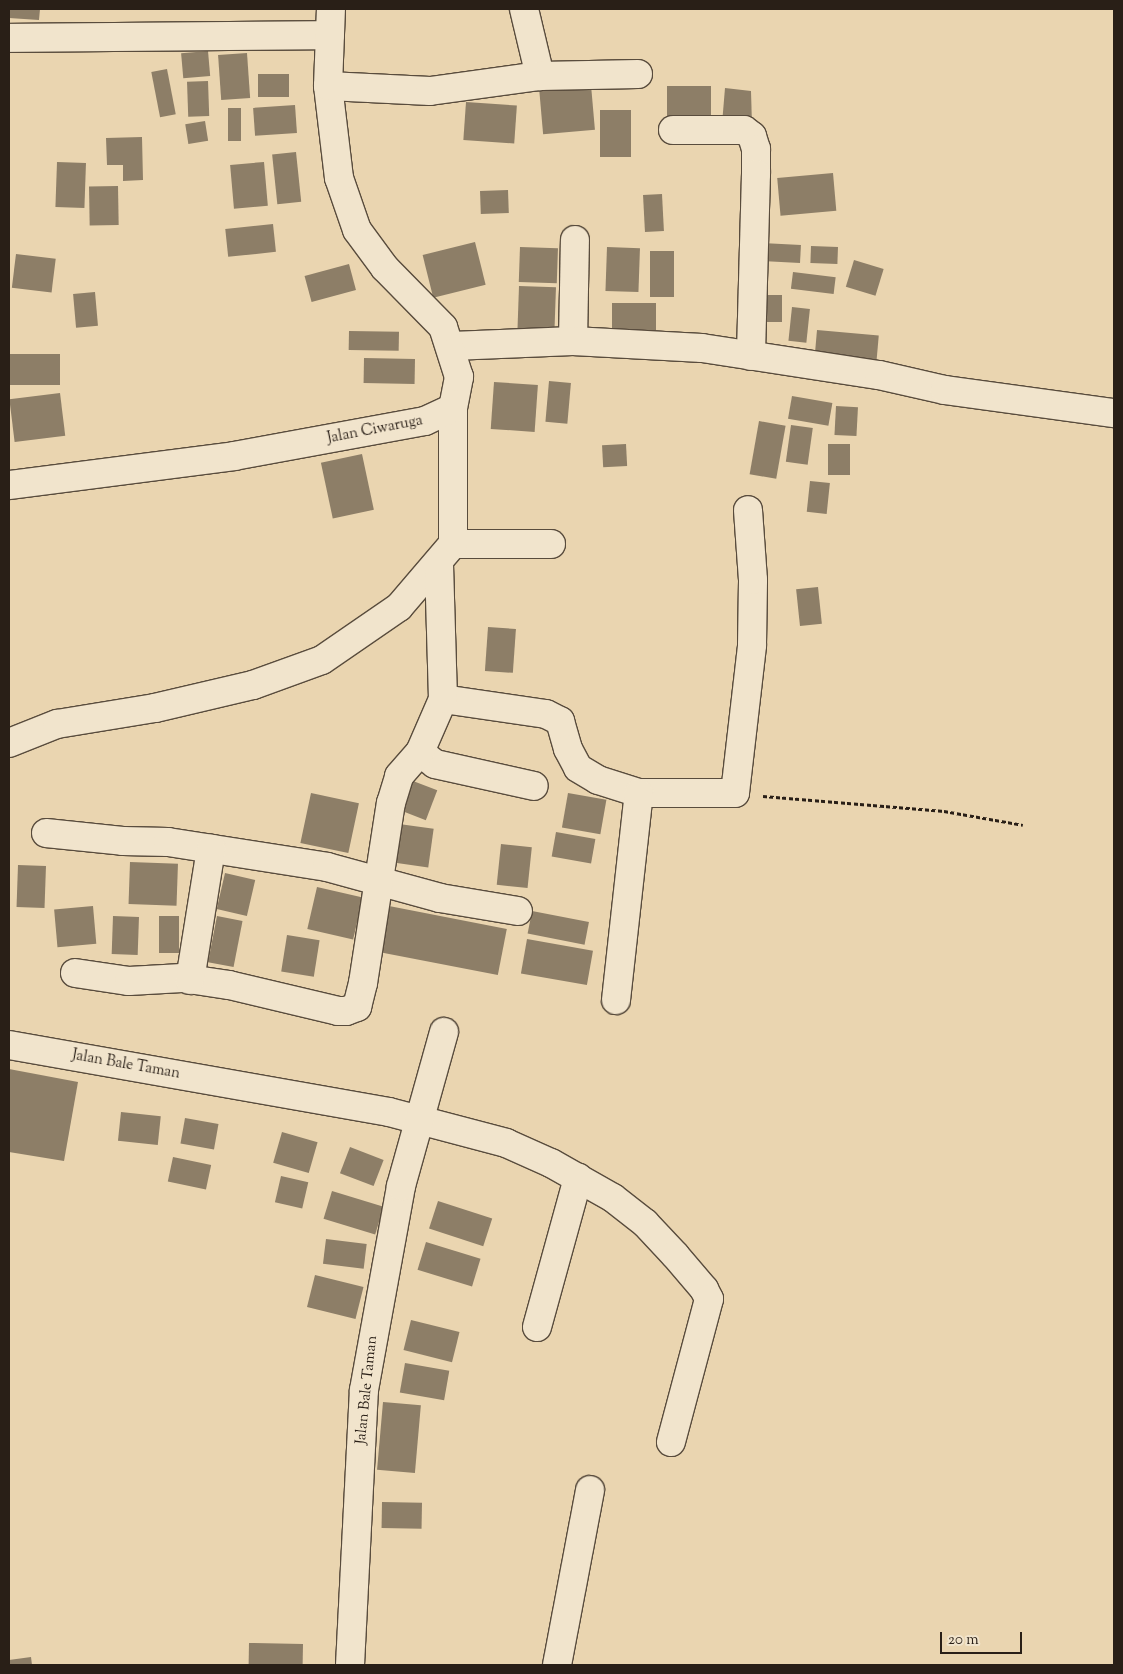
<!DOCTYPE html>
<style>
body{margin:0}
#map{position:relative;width:1123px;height:1674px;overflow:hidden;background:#ead5b0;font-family:"Sorts Mill Goudy",serif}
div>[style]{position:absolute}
.building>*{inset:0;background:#8d7e67;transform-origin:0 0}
.path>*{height:3px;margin-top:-1.5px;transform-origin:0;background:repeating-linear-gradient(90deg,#291f17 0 4px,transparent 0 6.5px)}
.roads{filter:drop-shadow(1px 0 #594c3d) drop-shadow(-1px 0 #594c3d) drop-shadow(0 1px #594c3d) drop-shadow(0 -1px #594c3d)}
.street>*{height:28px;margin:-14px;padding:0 14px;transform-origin:14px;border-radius:14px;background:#f1e4cc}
.secondary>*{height:28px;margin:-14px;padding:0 14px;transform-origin:14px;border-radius:14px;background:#f1e4cc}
span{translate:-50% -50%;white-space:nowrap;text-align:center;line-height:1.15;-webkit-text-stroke:4px #f1e4cc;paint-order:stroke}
.street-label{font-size:15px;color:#291f17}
.frame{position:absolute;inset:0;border:10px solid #291f17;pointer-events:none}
.scale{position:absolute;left:940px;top:1632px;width:82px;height:22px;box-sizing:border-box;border:2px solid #291f17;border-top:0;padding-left:6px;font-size:15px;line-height:18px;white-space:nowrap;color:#291f17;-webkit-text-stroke:4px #f1e4cc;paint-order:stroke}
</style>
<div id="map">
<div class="building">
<div style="clip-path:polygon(9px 9px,40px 9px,39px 20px,9px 18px)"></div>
<div style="left:208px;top:51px;width:25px;height:27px;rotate:85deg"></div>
<div style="left:247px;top:53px;width:45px;height:29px;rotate:86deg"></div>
<div style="left:167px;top:69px;width:46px;height:16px;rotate:79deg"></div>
<div style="left:258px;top:74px;width:31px;height:23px"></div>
<div style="left:208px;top:81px;width:35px;height:21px;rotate:88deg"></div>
<div style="left:591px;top:85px;width:45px;height:52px;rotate:85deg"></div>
<div style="left:667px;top:86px;width:44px;height:41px"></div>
<div style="clip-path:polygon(725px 88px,751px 91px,752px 125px,722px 124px)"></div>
<div style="left:466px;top:102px;width:51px;height:38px;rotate:4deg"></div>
<div style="left:295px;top:105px;width:28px;height:42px;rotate:86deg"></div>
<div style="left:228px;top:108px;width:13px;height:33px"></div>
<div style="left:600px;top:110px;width:31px;height:47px"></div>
<div style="left:205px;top:121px;width:20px;height:20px;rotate:81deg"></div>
<div style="clip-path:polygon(142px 137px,143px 180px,123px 181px,123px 165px,107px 165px,106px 138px)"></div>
<div style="left:296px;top:152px;width:50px;height:24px;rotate:84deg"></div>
<div style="left:57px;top:162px;width:29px;height:45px;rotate:2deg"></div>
<div style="left:264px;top:162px;width:44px;height:34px;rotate:85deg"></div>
<div style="left:833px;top:173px;width:38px;height:56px;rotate:85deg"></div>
<div style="left:118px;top:186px;width:39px;height:29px;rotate:89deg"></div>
<div style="left:508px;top:190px;width:23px;height:28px;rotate:88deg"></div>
<div style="left:662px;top:194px;width:37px;height:19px;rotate:87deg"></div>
<div style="left:273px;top:224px;width:28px;height:48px;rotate:84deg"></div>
<div style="left:475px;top:242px;width:44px;height:54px;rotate:76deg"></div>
<div style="left:762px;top:243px;width:39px;height:18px;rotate:3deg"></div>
<div style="left:811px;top:246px;width:27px;height:17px;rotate:2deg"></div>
<div style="left:520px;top:247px;width:38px;height:35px;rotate:2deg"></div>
<div style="left:607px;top:247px;width:33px;height:44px;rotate:2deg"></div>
<div style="left:650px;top:251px;width:24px;height:46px"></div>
<div style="left:16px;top:254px;width:40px;height:34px;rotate:7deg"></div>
<div style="left:854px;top:260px;width:31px;height:28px;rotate:17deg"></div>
<div style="left:349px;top:264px;width:27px;height:46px;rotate:75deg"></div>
<div style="left:793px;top:272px;width:43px;height:17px;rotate:7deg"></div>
<div style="left:519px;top:286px;width:37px;height:53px;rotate:2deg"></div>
<div style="left:95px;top:292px;width:34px;height:22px;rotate:85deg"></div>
<div style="left:759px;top:295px;width:23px;height:27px"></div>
<div style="left:612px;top:303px;width:44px;height:29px"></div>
<div style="left:792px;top:307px;width:18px;height:34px;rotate:6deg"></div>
<div style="left:817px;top:330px;width:62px;height:30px;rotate:5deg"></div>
<div style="left:349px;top:331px;width:50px;height:19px;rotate:1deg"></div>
<div style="left:9px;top:354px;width:51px;height:31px"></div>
<div style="left:364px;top:358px;width:51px;height:25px;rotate:1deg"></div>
<div style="left:549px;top:381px;width:22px;height:41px;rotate:5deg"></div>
<div style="left:494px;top:382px;width:44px;height:47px;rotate:4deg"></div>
<div style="left:60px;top:393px;width:43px;height:51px;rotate:83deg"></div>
<div style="left:792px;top:396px;width:41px;height:23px;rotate:10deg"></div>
<div style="left:836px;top:406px;width:22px;height:29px;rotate:3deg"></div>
<div style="left:759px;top:421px;width:27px;height:54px;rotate:10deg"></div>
<div style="left:791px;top:425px;width:22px;height:37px;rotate:8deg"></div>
<div style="left:626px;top:444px;width:22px;height:24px;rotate:87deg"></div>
<div style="left:828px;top:444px;width:22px;height:31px"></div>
<div style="left:362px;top:454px;width:57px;height:42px;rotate:78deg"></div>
<div style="left:810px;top:481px;width:20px;height:31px;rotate:6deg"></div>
<div style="left:818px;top:587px;width:37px;height:22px;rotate:84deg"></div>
<div style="left:488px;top:627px;width:28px;height:44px;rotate:4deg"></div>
<div style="left:413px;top:781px;width:26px;height:32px;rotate:21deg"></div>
<div style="left:311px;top:793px;width:49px;height:51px;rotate:12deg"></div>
<div style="left:568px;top:793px;width:39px;height:35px;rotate:10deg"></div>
<div style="left:399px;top:824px;width:35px;height:39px;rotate:8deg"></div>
<div style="left:556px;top:832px;width:40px;height:25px;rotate:10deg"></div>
<div style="left:501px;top:844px;width:31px;height:41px;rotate:6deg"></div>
<div style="left:130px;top:862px;width:48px;height:42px;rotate:2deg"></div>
<div style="left:18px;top:865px;width:28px;height:42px;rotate:2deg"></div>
<div style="left:225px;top:873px;width:31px;height:37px;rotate:13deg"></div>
<div style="left:317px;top:887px;width:47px;height:43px;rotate:13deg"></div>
<div style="left:93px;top:906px;width:38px;height:39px;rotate:85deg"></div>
<div style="left:389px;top:906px;width:120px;height:47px;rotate:11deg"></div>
<div style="left:532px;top:911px;width:58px;height:23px;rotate:11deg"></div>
<div style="left:113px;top:916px;width:26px;height:38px;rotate:2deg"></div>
<div style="left:159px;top:916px;width:20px;height:37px"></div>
<div style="left:217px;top:916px;width:26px;height:47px;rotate:11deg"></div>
<div style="left:287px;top:935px;width:33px;height:37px;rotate:9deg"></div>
<div style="left:527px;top:939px;width:67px;height:35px;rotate:10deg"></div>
<div style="clip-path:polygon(9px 1069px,78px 1082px,64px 1161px,9px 1152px)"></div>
<div style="left:121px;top:1112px;width:40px;height:29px;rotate:6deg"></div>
<div style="left:185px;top:1118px;width:34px;height:26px;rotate:10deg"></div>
<div style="left:282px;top:1132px;width:37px;height:32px;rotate:16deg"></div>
<div style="left:350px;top:1147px;width:36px;height:28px;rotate:21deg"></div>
<div style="left:173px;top:1157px;width:39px;height:25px;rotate:12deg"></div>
<div style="left:281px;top:1176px;width:28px;height:27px;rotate:13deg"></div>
<div style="left:332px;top:1191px;width:54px;height:29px;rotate:17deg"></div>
<div style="left:438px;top:1201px;width:57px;height:29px;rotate:18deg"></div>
<div style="left:326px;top:1239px;width:41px;height:25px;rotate:7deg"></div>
<div style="left:426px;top:1242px;width:57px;height:29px;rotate:17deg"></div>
<div style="left:315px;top:1275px;width:50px;height:33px;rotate:14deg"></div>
<div style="left:411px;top:1320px;width:50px;height:31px;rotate:14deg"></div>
<div style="left:405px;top:1363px;width:45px;height:30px;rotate:10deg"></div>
<div style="left:383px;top:1402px;width:38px;height:68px;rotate:5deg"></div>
<div style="left:382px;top:1502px;width:40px;height:26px;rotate:1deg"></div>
<div style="left:249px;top:1643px;width:54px;height:22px;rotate:1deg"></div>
<div style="clip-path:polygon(31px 1657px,32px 1665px,9px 1665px,9px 1660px)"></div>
</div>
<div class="path">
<div style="left:763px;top:796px;width:182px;rotate:4.7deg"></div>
<div style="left:944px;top:811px;width:80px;rotate:10deg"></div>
</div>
<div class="roads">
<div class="street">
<div style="left:524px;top:9px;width:69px;rotate:76.6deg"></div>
<div style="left:9px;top:38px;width:321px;rotate:-0.5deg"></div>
<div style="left:328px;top:86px;width:102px;rotate:2.8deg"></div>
<div style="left:430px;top:91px;width:111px;rotate:-7.8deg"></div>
<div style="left:540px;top:76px;width:98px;rotate:-1.2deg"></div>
<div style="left:673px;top:130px;width:71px"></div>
<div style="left:744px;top:130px;width:10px;rotate:37deg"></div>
<div style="left:752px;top:136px;width:14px;rotate:73deg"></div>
<div style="left:756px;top:149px;width:25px;rotate:90deg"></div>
<div style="left:756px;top:174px;width:182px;rotate:91.6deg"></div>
<div style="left:573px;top:341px;width:101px;rotate:-88.9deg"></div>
<div style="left:452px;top:346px;width:121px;rotate:-2.4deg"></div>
<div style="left:573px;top:341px;width:129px;rotate:3.1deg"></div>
<div style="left:702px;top:348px;width:179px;rotate:8.7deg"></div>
<div style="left:879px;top:375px;width:68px;rotate:12.8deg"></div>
<div style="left:945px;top:390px;width:171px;rotate:7.8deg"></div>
<div style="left:453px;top:544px;width:98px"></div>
<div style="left:443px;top:699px;width:104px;rotate:8.3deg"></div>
<div style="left:546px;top:714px;width:16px;rotate:27deg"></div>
<div style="left:560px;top:721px;width:29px;rotate:74deg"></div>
<div style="left:568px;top:749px;width:21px;rotate:62deg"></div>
<div style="left:578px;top:768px;width:23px;rotate:31deg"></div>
<div style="left:598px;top:780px;width:43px;rotate:17.6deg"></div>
<div style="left:639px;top:793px;width:96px"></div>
<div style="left:735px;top:793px;width:149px;rotate:-83.4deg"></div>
<div style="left:752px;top:645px;width:65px;rotate:-89.1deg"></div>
<div style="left:753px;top:580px;width:70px;rotate:-94.1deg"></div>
<div style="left:9px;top:743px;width:52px;rotate:-21.6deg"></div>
<div style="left:57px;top:724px;width:99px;rotate:-9.3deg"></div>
<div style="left:155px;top:708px;width:101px;rotate:-13.2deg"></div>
<div style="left:253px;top:685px;width:73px;rotate:-19.9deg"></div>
<div style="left:322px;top:660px;width:93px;rotate:-34.5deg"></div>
<div style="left:399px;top:607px;width:83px;rotate:-49.4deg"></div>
<div style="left:453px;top:544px;width:136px;rotate:-90deg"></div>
<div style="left:420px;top:752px;width:19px;rotate:39deg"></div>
<div style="left:435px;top:764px;width:101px;rotate:12.5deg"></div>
<div style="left:46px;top:833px;width:77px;rotate:5.9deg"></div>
<div style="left:123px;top:841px;width:45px;rotate:1.3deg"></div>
<div style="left:168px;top:842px;width:161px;rotate:8.9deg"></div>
<div style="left:327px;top:867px;width:117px;rotate:15.3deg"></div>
<div style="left:440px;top:898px;width:79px;rotate:9.5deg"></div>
<div style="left:75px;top:973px;width:55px;rotate:8.4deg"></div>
<div style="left:129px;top:981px;width:53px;rotate:-3.2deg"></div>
<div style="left:182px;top:978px;width:48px;rotate:8.5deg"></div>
<div style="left:229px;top:985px;width:112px;rotate:13.4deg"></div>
<div style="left:338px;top:1011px;width:8px"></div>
<div style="left:346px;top:1011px;width:12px;rotate:-20deg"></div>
<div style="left:357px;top:1007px;width:25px;rotate:-76deg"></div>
<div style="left:363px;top:983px;width:182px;rotate:-81.2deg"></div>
<div style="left:391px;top:803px;width:28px;rotate:-73deg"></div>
<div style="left:399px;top:776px;width:32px;rotate:-49deg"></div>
<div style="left:420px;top:752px;width:58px;rotate:-66.5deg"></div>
<div style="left:443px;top:699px;width:137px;rotate:-91.7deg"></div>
<div style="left:190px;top:980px;width:133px;rotate:-80.9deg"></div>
<div style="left:616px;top:1000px;width:208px;rotate:-83.7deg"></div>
<div style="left:9px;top:1045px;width:386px;rotate:10deg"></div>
<div style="left:389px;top:1112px;width:121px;rotate:14.8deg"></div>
<div style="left:506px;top:1143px;width:49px;rotate:24deg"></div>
<div style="left:551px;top:1163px;width:71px;rotate:29.4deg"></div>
<div style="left:613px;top:1198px;width:41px;rotate:38deg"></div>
<div style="left:645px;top:1223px;width:44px;rotate:46.8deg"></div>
<div style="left:675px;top:1255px;width:45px;rotate:49.5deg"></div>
<div style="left:704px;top:1289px;width:11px;rotate:63deg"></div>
<div style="left:709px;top:1299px;width:148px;rotate:104.9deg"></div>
<div style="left:537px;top:1327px;width:155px;rotate:-74.6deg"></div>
<div style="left:350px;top:1665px;width:275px;rotate:-87.1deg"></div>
<div style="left:364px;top:1390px;width:207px;rotate:-79.7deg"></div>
<div style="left:401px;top:1186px;width:160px;rotate:-74.4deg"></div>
<div style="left:557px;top:1665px;width:178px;rotate:-79.3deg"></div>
</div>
<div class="secondary">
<div style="left:9px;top:485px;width:227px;rotate:-7.3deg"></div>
<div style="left:234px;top:456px;width:194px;rotate:-10.4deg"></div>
<div style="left:425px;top:421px;width:31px;rotate:-25deg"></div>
<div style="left:453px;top:408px;width:32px;rotate:-79deg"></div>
<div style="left:459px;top:377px;width:52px;rotate:-107.7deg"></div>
<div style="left:443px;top:327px;width:83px;rotate:-134.5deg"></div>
<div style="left:385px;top:268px;width:47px;rotate:-126.4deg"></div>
<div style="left:357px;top:230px;width:55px;rotate:-109.1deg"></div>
<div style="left:339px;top:178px;width:93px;rotate:-96.8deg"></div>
<div style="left:328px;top:86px;width:77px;rotate:-87.8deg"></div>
</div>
</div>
<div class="street-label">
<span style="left:375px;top:430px;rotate:-11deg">Jalan Ciwaruga</span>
<span style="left:126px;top:1065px;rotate:10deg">Jalan Bale Taman</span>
<span style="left:367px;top:1390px;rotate:-84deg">Jalan Bale Taman</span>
</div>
<div class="frame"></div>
<div class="scale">20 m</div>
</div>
